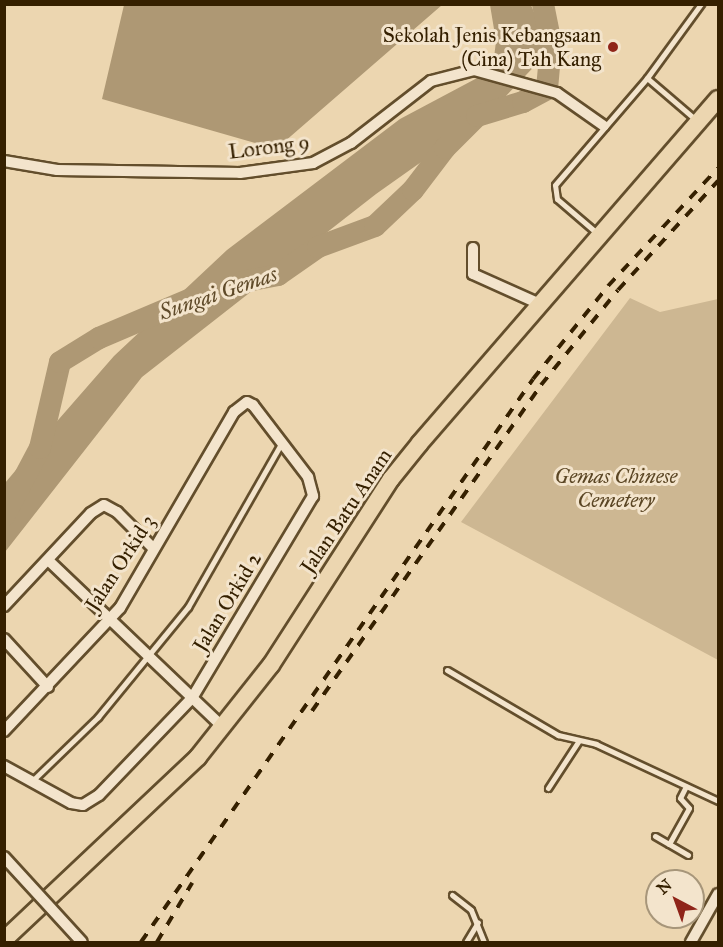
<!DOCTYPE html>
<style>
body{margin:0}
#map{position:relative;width:723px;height:947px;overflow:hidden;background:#ecd6b0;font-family:"IM FELL Great Primer",serif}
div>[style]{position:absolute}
.green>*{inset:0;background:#cdb792}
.water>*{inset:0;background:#ae9874}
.river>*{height:22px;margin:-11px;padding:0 11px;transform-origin:11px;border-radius:11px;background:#ae9874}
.roads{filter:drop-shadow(2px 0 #634e2c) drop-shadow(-2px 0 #634e2c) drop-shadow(0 2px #634e2c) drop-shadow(0 -2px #634e2c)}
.service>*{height:5px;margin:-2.5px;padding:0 2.5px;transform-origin:2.5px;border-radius:2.5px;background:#f3e4cc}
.minor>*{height:10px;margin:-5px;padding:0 5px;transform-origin:5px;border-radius:5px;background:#f3e4cc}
.trunk>*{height:16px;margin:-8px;padding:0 8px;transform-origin:8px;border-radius:8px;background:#ecd6b0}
.rail>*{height:4px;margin-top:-2px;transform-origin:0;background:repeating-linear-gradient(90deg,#352000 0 10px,transparent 0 20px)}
.bridges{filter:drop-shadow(2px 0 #634e2c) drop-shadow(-2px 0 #634e2c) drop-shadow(0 2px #634e2c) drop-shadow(0 -2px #634e2c)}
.minor-bridge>*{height:10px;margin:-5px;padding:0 5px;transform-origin:5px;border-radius:5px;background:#f3e4cc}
.dots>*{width:16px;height:16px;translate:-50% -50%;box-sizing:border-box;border:3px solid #f3e4cc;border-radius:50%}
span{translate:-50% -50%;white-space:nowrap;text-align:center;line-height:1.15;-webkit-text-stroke:6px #f3e4cc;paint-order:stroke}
.poi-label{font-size:21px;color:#352000}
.right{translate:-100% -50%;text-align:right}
.street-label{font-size:21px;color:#352000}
.park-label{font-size:21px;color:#5b4624;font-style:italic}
.water-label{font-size:22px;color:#5f4a29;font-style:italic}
.frame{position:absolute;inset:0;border:6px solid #352000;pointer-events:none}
.north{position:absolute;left:645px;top:869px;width:60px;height:60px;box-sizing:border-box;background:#f3e4cc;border:2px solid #a7967a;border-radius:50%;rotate:319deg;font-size:16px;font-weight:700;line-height:24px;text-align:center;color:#352000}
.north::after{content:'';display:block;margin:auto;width:21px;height:27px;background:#8f2418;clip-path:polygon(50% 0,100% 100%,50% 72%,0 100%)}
</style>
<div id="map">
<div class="green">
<div style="clip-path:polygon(630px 298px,660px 312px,718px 299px,718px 660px,461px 522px)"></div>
</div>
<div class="water">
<div style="clip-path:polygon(124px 5px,124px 4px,442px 5px,276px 149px,102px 99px)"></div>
<div style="clip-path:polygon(490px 5px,531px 5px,550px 50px,503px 99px,448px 143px,376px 194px,142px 377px,5px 552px,5px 483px,59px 419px,114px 356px,227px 250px,400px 119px,479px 77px,494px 58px,496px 41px)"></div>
</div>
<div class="river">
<div style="left:242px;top:282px;width:37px;rotate:-11deg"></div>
<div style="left:278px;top:275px;width:49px;rotate:-35deg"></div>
<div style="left:318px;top:247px;width:61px;rotate:-20.2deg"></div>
<div style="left:375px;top:226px;width:52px;rotate:-43.5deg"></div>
<div style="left:413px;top:190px;width:53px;rotate:-52.7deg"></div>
<div style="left:445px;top:148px;width:45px;rotate:-45deg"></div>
<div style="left:477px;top:116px;width:48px;rotate:-16.9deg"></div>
<div style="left:523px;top:102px;width:27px;rotate:-28deg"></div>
<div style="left:547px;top:89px;width:45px;rotate:-84.9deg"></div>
<div style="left:551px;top:44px;width:41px;rotate:-101.3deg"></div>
<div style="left:4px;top:516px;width:77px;rotate:-62.1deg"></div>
<div style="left:40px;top:448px;width:88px;rotate:-76.9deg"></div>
<div style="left:60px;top:362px;width:46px;rotate:-31.6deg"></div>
<div style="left:99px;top:338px;width:100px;rotate:-23deg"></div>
</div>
<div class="roads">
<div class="service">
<div style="left:647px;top:78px;width:65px;rotate:40.6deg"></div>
<div style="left:598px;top:234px;width:54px;rotate:-139.5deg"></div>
<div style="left:557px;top:199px;width:14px;rotate:-98deg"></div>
<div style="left:555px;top:185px;width:141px;rotate:-49.3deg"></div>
<div style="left:647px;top:78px;width:92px;rotate:-53.9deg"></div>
<div style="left:447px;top:670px;width:129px;rotate:30.4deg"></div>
<div style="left:558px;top:735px;width:39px;rotate:13deg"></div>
<div style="left:596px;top:744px;width:135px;rotate:25deg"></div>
<div style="left:32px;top:781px;width:92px;rotate:-44.1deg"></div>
<div style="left:98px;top:717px;width:142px;rotate:-50.7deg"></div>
<div style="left:188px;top:607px;width:190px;rotate:-60.3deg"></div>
<div style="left:548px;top:788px;width:55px;rotate:-56.9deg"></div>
<div style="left:655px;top:836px;width:16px;rotate:30deg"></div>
<div style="left:669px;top:844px;width:41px;rotate:-60.9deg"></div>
<div style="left:689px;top:808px;width:13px;rotate:-132deg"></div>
<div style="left:680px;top:798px;width:13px;rotate:-63deg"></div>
<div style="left:669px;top:844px;width:22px;rotate:30deg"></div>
<div style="left:452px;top:895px;width:24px;rotate:38deg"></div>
<div style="left:471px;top:910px;width:35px;rotate:68deg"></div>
<div style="left:466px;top:942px;width:23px;rotate:-59deg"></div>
</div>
<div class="minor">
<div style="left:4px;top:161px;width:54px;rotate:9.6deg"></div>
<div style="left:57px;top:170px;width:183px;rotate:0.9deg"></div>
<div style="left:240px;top:173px;width:74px;rotate:-7.8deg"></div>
<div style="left:313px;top:163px;width:43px;rotate:-27.8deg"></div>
<div style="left:351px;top:143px;width:101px;rotate:-37.8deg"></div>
<div style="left:431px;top:81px;width:44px;rotate:-14.3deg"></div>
<div style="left:474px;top:70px;width:86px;rotate:15.5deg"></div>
<div style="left:557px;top:93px;width:57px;rotate:35.1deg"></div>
<div style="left:473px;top:248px;width:26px;rotate:90deg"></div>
<div style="left:473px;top:274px;width:76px;rotate:24.2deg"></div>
<div style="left:48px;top:560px;width:242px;rotate:43.7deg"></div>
<div style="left:4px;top:606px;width:127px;rotate:-46.9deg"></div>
<div style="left:91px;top:513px;width:15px;rotate:-32deg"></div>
<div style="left:104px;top:505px;width:15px;rotate:28deg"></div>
<div style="left:117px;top:512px;width:52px;rotate:45deg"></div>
<div style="left:4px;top:639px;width:65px;rotate:47.5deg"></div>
<div style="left:4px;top:731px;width:169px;rotate:-46.7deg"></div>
<div style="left:120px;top:608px;width:227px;rotate:-59.8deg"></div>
<div style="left:234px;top:412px;width:16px;rotate:-38deg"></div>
<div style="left:247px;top:402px;width:7px;rotate:27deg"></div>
<div style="left:253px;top:405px;width:91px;rotate:52.6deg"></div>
<div style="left:308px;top:477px;width:20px;rotate:75deg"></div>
<div style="left:313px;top:496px;width:235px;rotate:120.9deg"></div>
<div style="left:192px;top:698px;width:134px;rotate:133.8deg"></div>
<div style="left:99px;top:795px;width:19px;rotate:148deg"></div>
<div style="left:83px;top:805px;width:12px;rotate:-171deg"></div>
<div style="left:71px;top:803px;width:77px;rotate:-151.1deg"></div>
<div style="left:691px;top:942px;width:55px;rotate:-60.6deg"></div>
</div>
<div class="trunk">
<div style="left:4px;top:940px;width:267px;rotate:-43.3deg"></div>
<div style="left:198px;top:757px;width:117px;rotate:-51.6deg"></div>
<div style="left:271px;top:665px;width:221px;rotate:-57.2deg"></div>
<div style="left:391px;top:479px;width:46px;rotate:-51.1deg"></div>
<div style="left:420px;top:443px;width:455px;rotate:-49.1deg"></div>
</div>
</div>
<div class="rail">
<div style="left:312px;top:711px;width:398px;rotate:-54.9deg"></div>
<div style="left:541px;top:385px;width:122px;rotate:-51deg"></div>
<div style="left:618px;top:290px;width:148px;rotate:-47.5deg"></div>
<div style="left:141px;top:942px;width:686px;rotate:-55.15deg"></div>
<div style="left:533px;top:379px;width:119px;rotate:-51.1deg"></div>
<div style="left:608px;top:286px;width:161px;rotate:-47deg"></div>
<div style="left:157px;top:942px;width:69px;rotate:-59.3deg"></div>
</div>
<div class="bridges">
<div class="minor-bridge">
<div style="left:4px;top:857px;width:115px;rotate:47.5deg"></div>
</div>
</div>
<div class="dots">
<div style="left:613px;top:47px;background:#8f2418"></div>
</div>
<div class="poi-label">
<span class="right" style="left:601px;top:47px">Sekolah Jenis Kebangsaan<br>(Cina) Tah Kang</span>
</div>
<div class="street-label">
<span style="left:269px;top:147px;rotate:-7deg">Lorong 9</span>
<span style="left:346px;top:511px;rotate:-56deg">Jalan Batu Anam</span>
<span style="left:120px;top:563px;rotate:-57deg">Jalan Orkid 3</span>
<span style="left:227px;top:602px;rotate:-59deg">Jalan Orkid 2</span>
</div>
<div class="park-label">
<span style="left:616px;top:488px">Gemas Chinese<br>Cemetery</span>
</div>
<div class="water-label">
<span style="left:218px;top:293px;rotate:-19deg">Sungai Gemas</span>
</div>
<div class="frame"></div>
<div class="north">N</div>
</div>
